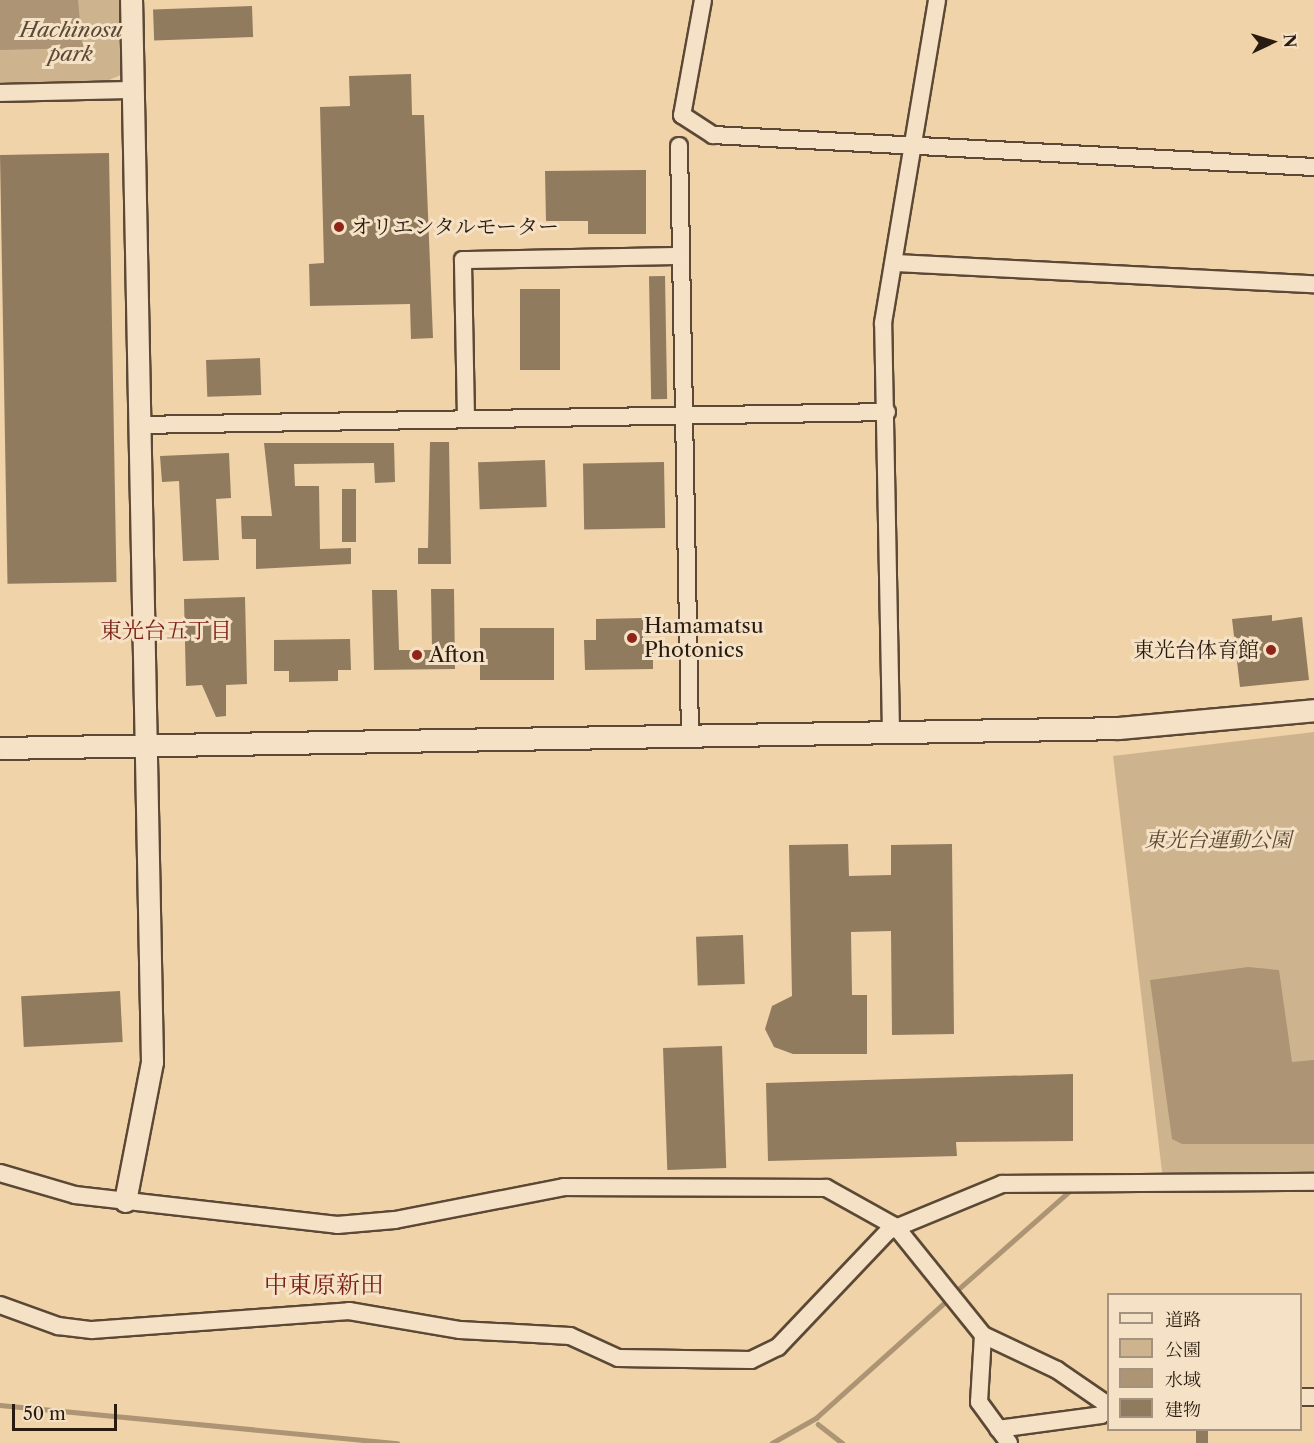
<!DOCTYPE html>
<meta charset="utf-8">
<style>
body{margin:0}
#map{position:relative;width:1314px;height:1443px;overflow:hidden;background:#f0d3a8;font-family:"Libre Caslon Text","Noto Serif JP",serif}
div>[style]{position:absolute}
.green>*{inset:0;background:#ceb48e}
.water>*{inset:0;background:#ac9474}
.stream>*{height:4.5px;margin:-2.25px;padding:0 2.25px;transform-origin:2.25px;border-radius:2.25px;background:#ac9474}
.building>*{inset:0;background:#907b5f;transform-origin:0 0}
.roads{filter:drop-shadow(2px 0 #5b4936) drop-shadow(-2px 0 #5b4936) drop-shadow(0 2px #5b4936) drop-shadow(0 -2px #5b4936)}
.minor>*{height:16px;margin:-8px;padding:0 8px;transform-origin:8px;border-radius:8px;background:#f5e2c6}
.tertiary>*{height:21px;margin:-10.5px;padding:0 10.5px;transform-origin:10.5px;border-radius:10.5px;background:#f5e2c6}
.dots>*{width:16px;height:16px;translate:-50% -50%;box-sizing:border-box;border:3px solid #f5e2c6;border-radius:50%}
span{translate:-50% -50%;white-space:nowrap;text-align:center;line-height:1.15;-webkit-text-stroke:6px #f5e2c6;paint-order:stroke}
.park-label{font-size:21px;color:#5b4936;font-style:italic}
.poi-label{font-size:21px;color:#291b10}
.left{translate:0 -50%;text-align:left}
.right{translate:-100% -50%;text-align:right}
.neighbourhood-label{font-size:22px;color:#7a1f14}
.quarter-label{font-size:24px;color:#7a1f14}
.legend{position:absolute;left:1107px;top:1293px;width:195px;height:138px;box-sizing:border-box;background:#f5e2c6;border:2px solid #a3927d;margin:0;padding:8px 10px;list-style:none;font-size:18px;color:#291b10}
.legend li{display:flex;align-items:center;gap:12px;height:30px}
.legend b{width:30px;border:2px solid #a3927d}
.north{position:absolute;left:1242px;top:12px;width:60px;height:60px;-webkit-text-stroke:4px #f5e2c6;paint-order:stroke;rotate:86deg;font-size:16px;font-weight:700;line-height:24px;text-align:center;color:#291b10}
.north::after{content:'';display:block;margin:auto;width:21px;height:27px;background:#291b10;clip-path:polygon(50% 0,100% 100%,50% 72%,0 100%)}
.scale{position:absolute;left:12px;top:1404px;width:105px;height:27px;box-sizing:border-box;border:3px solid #291b10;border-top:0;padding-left:8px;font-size:18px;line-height:21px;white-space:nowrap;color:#291b10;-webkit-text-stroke:4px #f5e2c6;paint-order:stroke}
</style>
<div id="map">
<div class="green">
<div style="clip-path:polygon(0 0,119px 0,121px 75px,102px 83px,0 86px)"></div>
<div style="clip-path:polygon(1314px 732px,1314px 1176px,1163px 1180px,1113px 756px)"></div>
</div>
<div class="water">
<div style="clip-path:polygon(0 0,78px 0,82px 43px,91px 50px,87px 55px,80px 48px,0 50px)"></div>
<div style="clip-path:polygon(1248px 967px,1279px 970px,1292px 1062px,1314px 1060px,1314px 1144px,1182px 1144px,1172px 1139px,1150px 980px)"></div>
</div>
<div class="stream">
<div style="left:954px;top:1293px;width:156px;rotate:-41.4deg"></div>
<div style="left:0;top:1405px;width:399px;rotate:5.5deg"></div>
<div style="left:818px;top:1424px;width:31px;rotate:38deg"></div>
<div style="left:772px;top:1443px;width:51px;rotate:-29.6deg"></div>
<div style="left:816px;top:1418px;width:172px;rotate:-41.9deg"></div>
</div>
<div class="building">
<div style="left:252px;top:6px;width:31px;height:99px;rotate:88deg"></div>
<div style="clip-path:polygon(411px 74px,412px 115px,424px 115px,433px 338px,411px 339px,410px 304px,310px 306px,309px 264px,324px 263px,320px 107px,350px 106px,349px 76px)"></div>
<div style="left:109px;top:153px;width:429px;height:109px;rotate:89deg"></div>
<div style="clip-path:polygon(646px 170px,646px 234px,588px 234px,588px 221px,546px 221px,545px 171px)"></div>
<div style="left:665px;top:276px;width:123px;height:16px;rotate:89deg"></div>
<div style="left:520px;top:289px;width:40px;height:81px"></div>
<div style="left:260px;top:358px;width:37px;height:54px;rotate:88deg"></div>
<div style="clip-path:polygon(430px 442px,449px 442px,451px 564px,418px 564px,418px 548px,428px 548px)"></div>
<div style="clip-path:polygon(264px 443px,394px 443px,395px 482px,375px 483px,374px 463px,294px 464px,295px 486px,319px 486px,320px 549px,351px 548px,351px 564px,256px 569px,256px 539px,242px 539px,241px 516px,272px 516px)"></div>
<div style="clip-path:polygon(229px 453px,231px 498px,216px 499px,219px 560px,183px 561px,179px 481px,162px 482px,160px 456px)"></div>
<div style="left:545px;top:460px;width:47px;height:67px;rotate:88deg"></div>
<div style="left:664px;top:462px;width:66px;height:81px;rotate:89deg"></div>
<div style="left:342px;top:489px;width:14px;height:53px"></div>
<div style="clip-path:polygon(431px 589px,454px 589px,455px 669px,374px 670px,372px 590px,397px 590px,399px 650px,432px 650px)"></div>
<div style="clip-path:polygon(245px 597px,247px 684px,226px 685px,226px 716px,216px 717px,202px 685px,186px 686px,184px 599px)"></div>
<div style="clip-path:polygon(1272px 615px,1272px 621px,1302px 617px,1309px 680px,1240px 687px,1232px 619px)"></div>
<div style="clip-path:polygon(643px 618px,643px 639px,653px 638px,653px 669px,585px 670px,584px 640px,596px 640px,596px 619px)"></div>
<div style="left:480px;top:628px;width:74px;height:52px"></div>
<div style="clip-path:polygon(350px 639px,351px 670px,338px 670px,338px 681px,289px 682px,289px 671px,274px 671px,274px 640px)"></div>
<div style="clip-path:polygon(848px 844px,849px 876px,891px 875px,891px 845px,952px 844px,954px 1034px,892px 1035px,891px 931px,851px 932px,852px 995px,867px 995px,867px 1054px,793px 1054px,774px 1047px,765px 1029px,772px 1006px,792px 996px,789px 845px)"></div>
<div style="left:743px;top:935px;width:49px;height:47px;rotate:88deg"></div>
<div style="left:120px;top:991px;width:51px;height:99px;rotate:87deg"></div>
<div style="left:722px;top:1046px;width:122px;height:59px;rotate:88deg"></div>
<div style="clip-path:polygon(1073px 1074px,1073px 1141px,956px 1142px,957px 1156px,768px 1161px,766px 1083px)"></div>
<div style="left:1196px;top:1430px;width:12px;height:13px"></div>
</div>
<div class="roads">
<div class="minor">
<div style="left:703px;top:0;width:117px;rotate:100.3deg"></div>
<div style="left:682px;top:115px;width:37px;rotate:33deg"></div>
<div style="left:713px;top:135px;width:602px;rotate:3.05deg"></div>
<div style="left:0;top:93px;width:133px;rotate:-1.3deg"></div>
<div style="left:679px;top:146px;width:590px;rotate:88.93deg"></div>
<div style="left:894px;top:263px;width:421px;rotate:2.9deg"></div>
<div style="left:466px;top:419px;width:159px;rotate:-91.1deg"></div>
<div style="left:463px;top:260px;width:218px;rotate:-1.1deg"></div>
<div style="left:138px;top:425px;width:749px;rotate:-0.99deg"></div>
<div style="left:891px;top:732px;width:409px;rotate:-91.1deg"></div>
<div style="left:883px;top:323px;width:327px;rotate:-80.5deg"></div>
<div style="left:0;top:1173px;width:78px;rotate:16.3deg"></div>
<div style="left:75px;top:1195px;width:264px;rotate:6.5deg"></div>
<div style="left:337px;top:1225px;width:58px;rotate:-4.9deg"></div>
<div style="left:395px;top:1220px;width:172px;rotate:-11deg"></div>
<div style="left:564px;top:1187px;width:262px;rotate:0.2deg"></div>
<div style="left:826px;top:1188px;width:80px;rotate:29.1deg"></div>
<div style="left:896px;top:1227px;width:139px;rotate:51.1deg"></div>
<div style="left:983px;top:1335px;width:82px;rotate:25.3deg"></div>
<div style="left:1057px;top:1370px;width:62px;rotate:34.5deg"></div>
<div style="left:0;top:1305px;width:62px;rotate:19.9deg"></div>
<div style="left:58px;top:1326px;width:34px;rotate:7deg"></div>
<div style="left:92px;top:1330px;width:258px;rotate:-4.2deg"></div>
<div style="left:349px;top:1311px;width:113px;rotate:9.7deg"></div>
<div style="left:460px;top:1330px;width:110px;rotate:3.1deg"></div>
<div style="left:570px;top:1336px;width:53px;rotate:24.6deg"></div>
<div style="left:618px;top:1358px;width:133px;rotate:0.9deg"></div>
<div style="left:751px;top:1360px;width:30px;rotate:-26deg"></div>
<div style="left:778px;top:1347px;width:160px;rotate:-46.5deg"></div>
<div style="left:888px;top:1231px;width:123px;rotate:-22.4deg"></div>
<div style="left:1002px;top:1184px;width:312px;rotate:-0.4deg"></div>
<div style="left:983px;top:1335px;width:67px;rotate:93.4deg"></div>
<div style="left:979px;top:1402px;width:51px;rotate:53.8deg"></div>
<div style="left:1300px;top:1397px;width:14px"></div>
<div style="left:998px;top:1429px;width:104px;rotate:-7.7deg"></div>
<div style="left:1101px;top:1415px;width:11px;rotate:-49deg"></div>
</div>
<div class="tertiary">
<div style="left:0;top:748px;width:1118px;rotate:-1.02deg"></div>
<div style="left:1118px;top:728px;width:197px;rotate:-5.2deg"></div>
<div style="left:125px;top:1201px;width:142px;rotate:-79deg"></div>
<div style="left:152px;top:1062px;width:1062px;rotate:-91.13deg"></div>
</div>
</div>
<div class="dots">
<div style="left:339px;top:227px;background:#8f2418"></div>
<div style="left:632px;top:638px;background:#8f2418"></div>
<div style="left:1271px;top:650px;background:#8f2418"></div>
<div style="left:417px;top:655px;background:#8f2418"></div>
</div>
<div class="park-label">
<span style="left:71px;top:42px">Hachinosu<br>park</span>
<span style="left:1218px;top:840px">東光台運動公園</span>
</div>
<div class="poi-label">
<span class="left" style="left:351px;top:227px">オリエンタルモーター</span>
<span class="left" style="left:644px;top:638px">Hamamatsu<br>Photonics</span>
<span class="right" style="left:1259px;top:650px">東光台体育館</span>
<span class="left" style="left:429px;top:655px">Afton</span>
</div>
<div class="neighbourhood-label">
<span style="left:166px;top:631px">東光台五丁目</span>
</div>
<div class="quarter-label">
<span style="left:324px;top:1285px">中東原新田</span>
</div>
<ul class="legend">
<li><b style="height:8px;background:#f5e2c6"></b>道路</li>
<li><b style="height:16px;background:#ceb48e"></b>公園</li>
<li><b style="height:16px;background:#ac9474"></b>水域</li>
<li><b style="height:16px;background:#907b5f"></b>建物</li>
</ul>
<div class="north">N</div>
<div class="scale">50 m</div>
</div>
